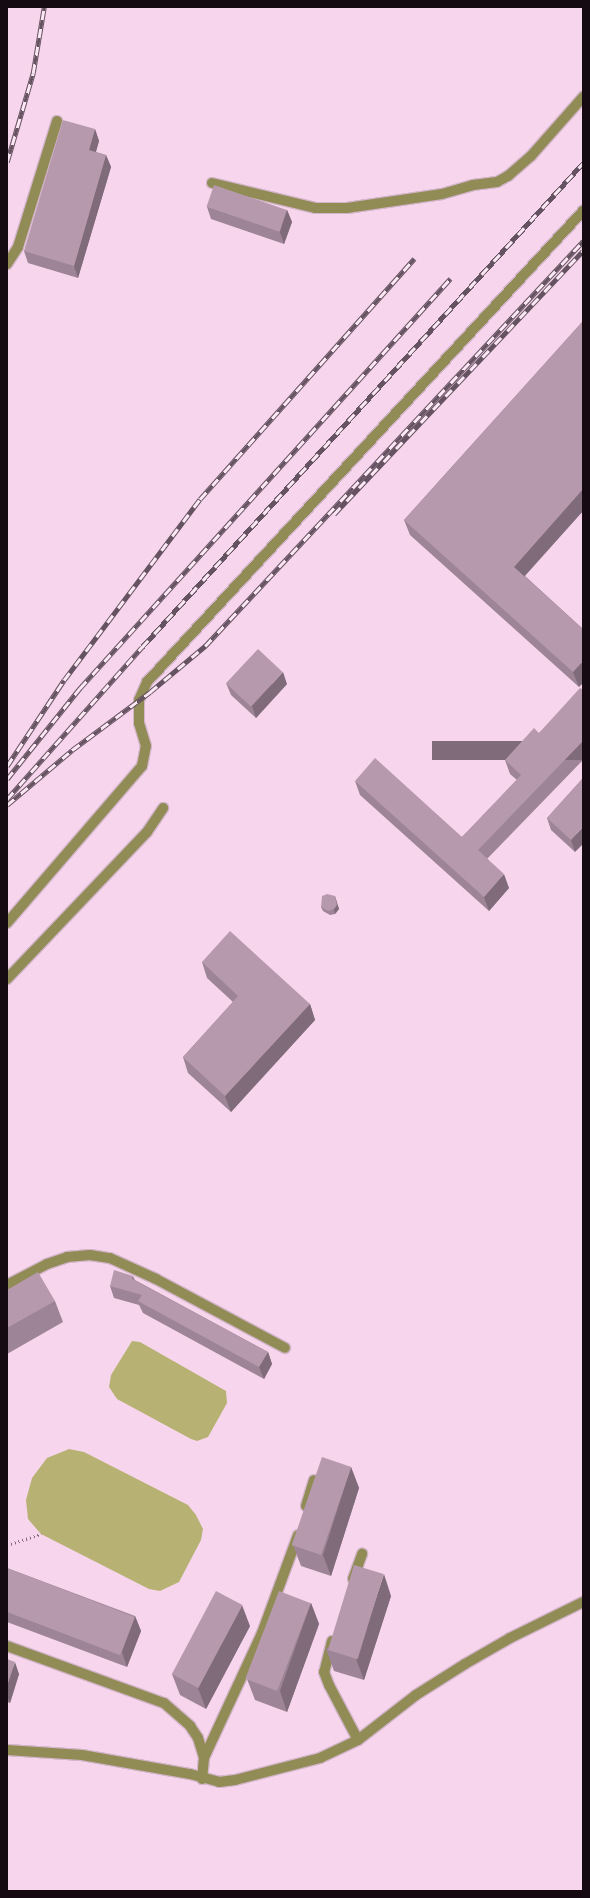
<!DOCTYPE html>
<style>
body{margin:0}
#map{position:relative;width:590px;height:1898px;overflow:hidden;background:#f7d6ed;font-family:Roboto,sans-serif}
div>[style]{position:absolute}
.green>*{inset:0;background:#b7b274}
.path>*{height:2.5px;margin-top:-1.25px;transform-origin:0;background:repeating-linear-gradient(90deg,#816c7b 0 1px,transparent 0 4px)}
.roads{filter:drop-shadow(1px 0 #d3b5ca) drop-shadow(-1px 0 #d3b5ca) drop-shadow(0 1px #d3b5ca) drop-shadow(0 -1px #d3b5ca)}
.minor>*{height:10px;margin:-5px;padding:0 5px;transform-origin:5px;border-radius:5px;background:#918c55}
.rail>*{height:4.5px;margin-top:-2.25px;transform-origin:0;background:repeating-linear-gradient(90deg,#fce8f5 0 9px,#665361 0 18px);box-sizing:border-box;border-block:1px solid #665361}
.wall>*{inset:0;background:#9d8496}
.shaded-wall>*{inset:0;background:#806b7a;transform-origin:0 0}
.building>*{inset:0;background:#b799ae;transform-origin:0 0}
span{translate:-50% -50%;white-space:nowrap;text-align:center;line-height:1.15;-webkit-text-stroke:4px #fce8f5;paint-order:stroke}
.frame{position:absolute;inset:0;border:8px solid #150a12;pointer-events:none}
</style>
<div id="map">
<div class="green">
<div style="clip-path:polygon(132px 1341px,140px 1342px,226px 1391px,227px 1403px,208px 1437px,197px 1441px,191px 1439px,117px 1399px,109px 1387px,111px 1375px)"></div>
<div style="clip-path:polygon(69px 1449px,84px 1452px,188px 1505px,196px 1515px,203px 1529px,201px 1540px,179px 1582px,160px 1591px,149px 1589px,41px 1534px,28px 1519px,26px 1500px,32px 1478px,47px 1458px)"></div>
</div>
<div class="path">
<div style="left:7px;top:1545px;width:36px;rotate:-18deg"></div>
</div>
<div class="roads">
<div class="minor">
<div style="left:212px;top:183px;width:106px;rotate:13.6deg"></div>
<div style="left:315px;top:208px;width:32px"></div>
<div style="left:347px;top:208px;width:96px;rotate:-8.4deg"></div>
<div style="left:442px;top:194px;width:32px;rotate:-16deg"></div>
<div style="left:473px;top:185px;width:24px;rotate:-7deg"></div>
<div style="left:497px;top:182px;width:13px;rotate:-29deg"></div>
<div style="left:508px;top:176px;width:30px;rotate:-41deg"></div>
<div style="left:531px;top:156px;width:79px;rotate:-48.6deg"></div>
<div style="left:7px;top:264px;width:20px;rotate:-57deg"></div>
<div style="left:18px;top:247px;width:132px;rotate:-72.8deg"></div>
<div style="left:7px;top:923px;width:207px;rotate:-49.3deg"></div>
<div style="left:142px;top:766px;width:20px;rotate:-79deg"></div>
<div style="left:146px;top:746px;width:24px;rotate:-107deg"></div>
<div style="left:139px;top:723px;width:23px;rotate:-90deg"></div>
<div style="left:139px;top:700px;width:20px;rotate:-66deg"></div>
<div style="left:147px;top:682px;width:642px;rotate:-47.21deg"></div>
<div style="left:7px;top:979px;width:203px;rotate:-46.4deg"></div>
<div style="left:147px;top:832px;width:29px;rotate:-56deg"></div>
<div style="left:7px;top:1285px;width:45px;rotate:-27.7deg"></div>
<div style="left:47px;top:1264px;width:21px;rotate:-19deg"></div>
<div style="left:67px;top:1257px;width:23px;rotate:-5deg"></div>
<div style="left:90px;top:1255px;width:20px;rotate:9deg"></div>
<div style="left:110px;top:1258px;width:51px;rotate:24.5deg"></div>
<div style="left:156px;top:1279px;width:146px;rotate:28.1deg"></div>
<div style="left:306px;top:1506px;width:27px;rotate:-73deg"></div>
<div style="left:353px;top:1579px;width:27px;rotate:-70deg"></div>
<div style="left:332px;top:1641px;width:32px;rotate:104deg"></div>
<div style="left:324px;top:1672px;width:14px;rotate:69deg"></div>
<div style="left:329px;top:1685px;width:62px;rotate:62.2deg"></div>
<div style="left:7px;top:1646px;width:167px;rotate:20deg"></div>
<div style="left:164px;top:1703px;width:35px;rotate:41deg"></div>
<div style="left:190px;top:1726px;width:14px;rotate:56deg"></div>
<div style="left:198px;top:1738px;width:21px;rotate:73deg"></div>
<div style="left:204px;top:1758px;width:21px;rotate:95deg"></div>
<div style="left:7px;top:1750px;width:75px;rotate:3.8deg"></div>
<div style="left:82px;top:1755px;width:110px;rotate:10deg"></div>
<div style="left:190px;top:1774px;width:30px;rotate:15deg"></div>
<div style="left:219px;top:1782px;width:16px;rotate:-7deg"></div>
<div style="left:235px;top:1780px;width:88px;rotate:-14.5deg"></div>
<div style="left:320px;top:1758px;width:42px;rotate:-25.3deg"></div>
<div style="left:358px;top:1740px;width:73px;rotate:-37.8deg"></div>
<div style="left:416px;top:1695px;width:58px;rotate:-32.3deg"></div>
<div style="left:465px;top:1664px;width:52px;rotate:-30deg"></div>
<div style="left:510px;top:1638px;width:81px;rotate:-26.3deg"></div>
<div style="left:204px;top:1758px;width:138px;rotate:-65.1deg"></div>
<div style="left:262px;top:1633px;width:104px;rotate:-69.8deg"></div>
</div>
</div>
<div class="rail">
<div style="left:7px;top:162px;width:93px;rotate:-73.7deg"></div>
<div style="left:33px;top:73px;width:67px;rotate:-80.5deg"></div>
<div style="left:334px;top:514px;width:362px;rotate:-46.6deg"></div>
<div style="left:7px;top:766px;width:103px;rotate:-56.5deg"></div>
<div style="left:64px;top:680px;width:226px;rotate:-53.1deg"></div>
<div style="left:200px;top:499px;width:322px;rotate:-48.3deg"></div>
<div style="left:7px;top:779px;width:117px;rotate:-51.3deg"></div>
<div style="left:80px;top:688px;width:552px;rotate:-47.87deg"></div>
<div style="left:7px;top:799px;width:203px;rotate:-48.4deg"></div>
<div style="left:142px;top:647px;width:655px;rotate:-47.66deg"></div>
<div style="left:7px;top:805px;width:85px;rotate:-40.2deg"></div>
<div style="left:72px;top:750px;width:97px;rotate:-36.6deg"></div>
<div style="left:150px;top:692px;width:72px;rotate:-39.9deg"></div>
<div style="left:205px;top:646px;width:554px;rotate:-46.97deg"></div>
</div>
<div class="wall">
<div style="clip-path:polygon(95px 129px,99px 141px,96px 152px,106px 155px,111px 167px,78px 278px,28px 263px,24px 251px)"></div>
<div style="clip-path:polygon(207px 207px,287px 210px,292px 222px,284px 244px,211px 219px)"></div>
<div style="clip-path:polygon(583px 321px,583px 511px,525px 576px,583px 629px,579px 687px,410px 535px,404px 520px)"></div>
<div style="clip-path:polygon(226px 683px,287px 684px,256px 718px,231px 695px)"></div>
<div style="clip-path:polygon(583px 690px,583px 760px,487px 859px,509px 888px,489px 911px,360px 795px,355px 781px,462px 837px,517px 780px,510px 774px,505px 760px,539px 733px)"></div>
<div style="clip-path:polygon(583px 778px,575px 852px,551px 830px,547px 818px)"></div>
<div style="clip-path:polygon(336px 900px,339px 909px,335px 914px,330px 915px,323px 911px,321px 907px)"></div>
<div style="clip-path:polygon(202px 962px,310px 1004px,315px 1020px,231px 1112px,188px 1073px,183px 1057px,233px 1002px,207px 978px)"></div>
<div style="clip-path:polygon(133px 1276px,135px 1280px,268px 1352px,272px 1364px,264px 1379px,143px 1313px,139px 1305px,114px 1298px,110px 1286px)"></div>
<div style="clip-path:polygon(7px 1290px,55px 1301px,63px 1322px,7px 1354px)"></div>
<div style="clip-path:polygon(351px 1467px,359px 1488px,331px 1576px,301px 1566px,293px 1545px)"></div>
<div style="clip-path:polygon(7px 1568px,135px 1616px,141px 1631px,127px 1667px,7px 1622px)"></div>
<div style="clip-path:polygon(391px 1596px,364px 1680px,334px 1671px,326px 1649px)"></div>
<div style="clip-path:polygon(311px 1603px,319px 1624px,287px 1712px,255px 1700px,247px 1679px)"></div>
<div style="clip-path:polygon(250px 1626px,206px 1709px,180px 1695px,172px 1674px)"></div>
<div style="clip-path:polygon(7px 1659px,19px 1674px,10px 1703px,7px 1702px)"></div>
</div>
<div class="shaded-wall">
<div style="clip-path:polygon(95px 129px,99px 141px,93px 161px,89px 150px)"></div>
<div style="clip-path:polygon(106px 155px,111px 167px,78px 278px,74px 266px)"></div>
<div style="clip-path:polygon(287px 210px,292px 222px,284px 244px,280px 232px)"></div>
<div style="clip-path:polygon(583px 489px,583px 511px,519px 582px,514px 567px)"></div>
<div style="clip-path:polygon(583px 661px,583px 683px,579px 687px,573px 672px)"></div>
<div style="clip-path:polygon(283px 672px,287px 684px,256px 718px,252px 706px)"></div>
<div style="left:583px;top:741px;width:19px;height:151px;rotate:90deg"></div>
<div style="clip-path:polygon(583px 827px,583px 844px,575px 852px,571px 840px)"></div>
<div style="clip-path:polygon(504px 874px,509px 888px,489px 911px,484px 897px)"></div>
<div style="clip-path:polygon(335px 896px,339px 909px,335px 914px,334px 909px)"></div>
<div style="clip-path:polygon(310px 1004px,315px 1020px,231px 1112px,225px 1096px)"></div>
<div style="clip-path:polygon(268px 1352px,272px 1364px,264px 1379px,259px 1367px)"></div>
<div style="clip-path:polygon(351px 1467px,359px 1488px,331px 1576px,323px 1555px)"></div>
<div style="clip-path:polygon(384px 1574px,391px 1596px,364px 1680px,356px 1659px)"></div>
<div style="clip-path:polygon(311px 1603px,319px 1624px,287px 1712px,280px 1691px)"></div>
<div style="clip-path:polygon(242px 1605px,250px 1626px,206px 1709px,198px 1688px)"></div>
<div style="clip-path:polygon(135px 1616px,141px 1631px,127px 1667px,122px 1652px)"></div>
<div style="clip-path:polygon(15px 1662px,19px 1674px,10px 1703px,7px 1696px,7px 1686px)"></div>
</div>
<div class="building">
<div style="clip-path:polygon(63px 120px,95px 129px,89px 150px,106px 155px,74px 266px,24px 251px)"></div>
<div style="left:214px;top:185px;width:77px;height:23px;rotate:19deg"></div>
<div style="clip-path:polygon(583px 321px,583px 489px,514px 567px,583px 629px,583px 661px,573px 672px,404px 520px)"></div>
<div style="left:258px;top:649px;width:34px;height:47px;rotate:43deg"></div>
<div style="clip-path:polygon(580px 688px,583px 690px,583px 741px,478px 850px,504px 874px,484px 897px,355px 781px,375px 758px,462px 837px,521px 775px,505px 760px,534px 728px,539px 733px)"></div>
<div style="clip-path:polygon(583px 778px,583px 827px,571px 840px,547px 818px)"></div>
<div style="clip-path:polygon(327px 894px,335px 896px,337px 905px,334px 909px,328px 911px,321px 907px,322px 896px)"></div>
<div style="clip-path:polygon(230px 931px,310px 1004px,225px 1096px,183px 1057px,238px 996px,202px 962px)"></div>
<div style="clip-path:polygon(114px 1270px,133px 1276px,132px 1279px,268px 1352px,259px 1367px,138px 1301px,142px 1295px,110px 1286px)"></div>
<div style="clip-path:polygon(38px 1272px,55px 1301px,7px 1328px,7px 1290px)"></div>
<div style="left:322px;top:1457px;width:31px;height:93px;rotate:19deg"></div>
<div style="left:354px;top:1565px;width:31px;height:89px;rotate:17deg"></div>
<div style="left:7px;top:1568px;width:137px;height:41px;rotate:21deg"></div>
<div style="left:216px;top:1591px;width:30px;height:94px;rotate:28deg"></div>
<div style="left:279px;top:1591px;width:34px;height:94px;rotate:21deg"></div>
<div style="clip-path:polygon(7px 1659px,15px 1662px,7px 1686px)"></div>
</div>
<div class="frame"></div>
</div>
